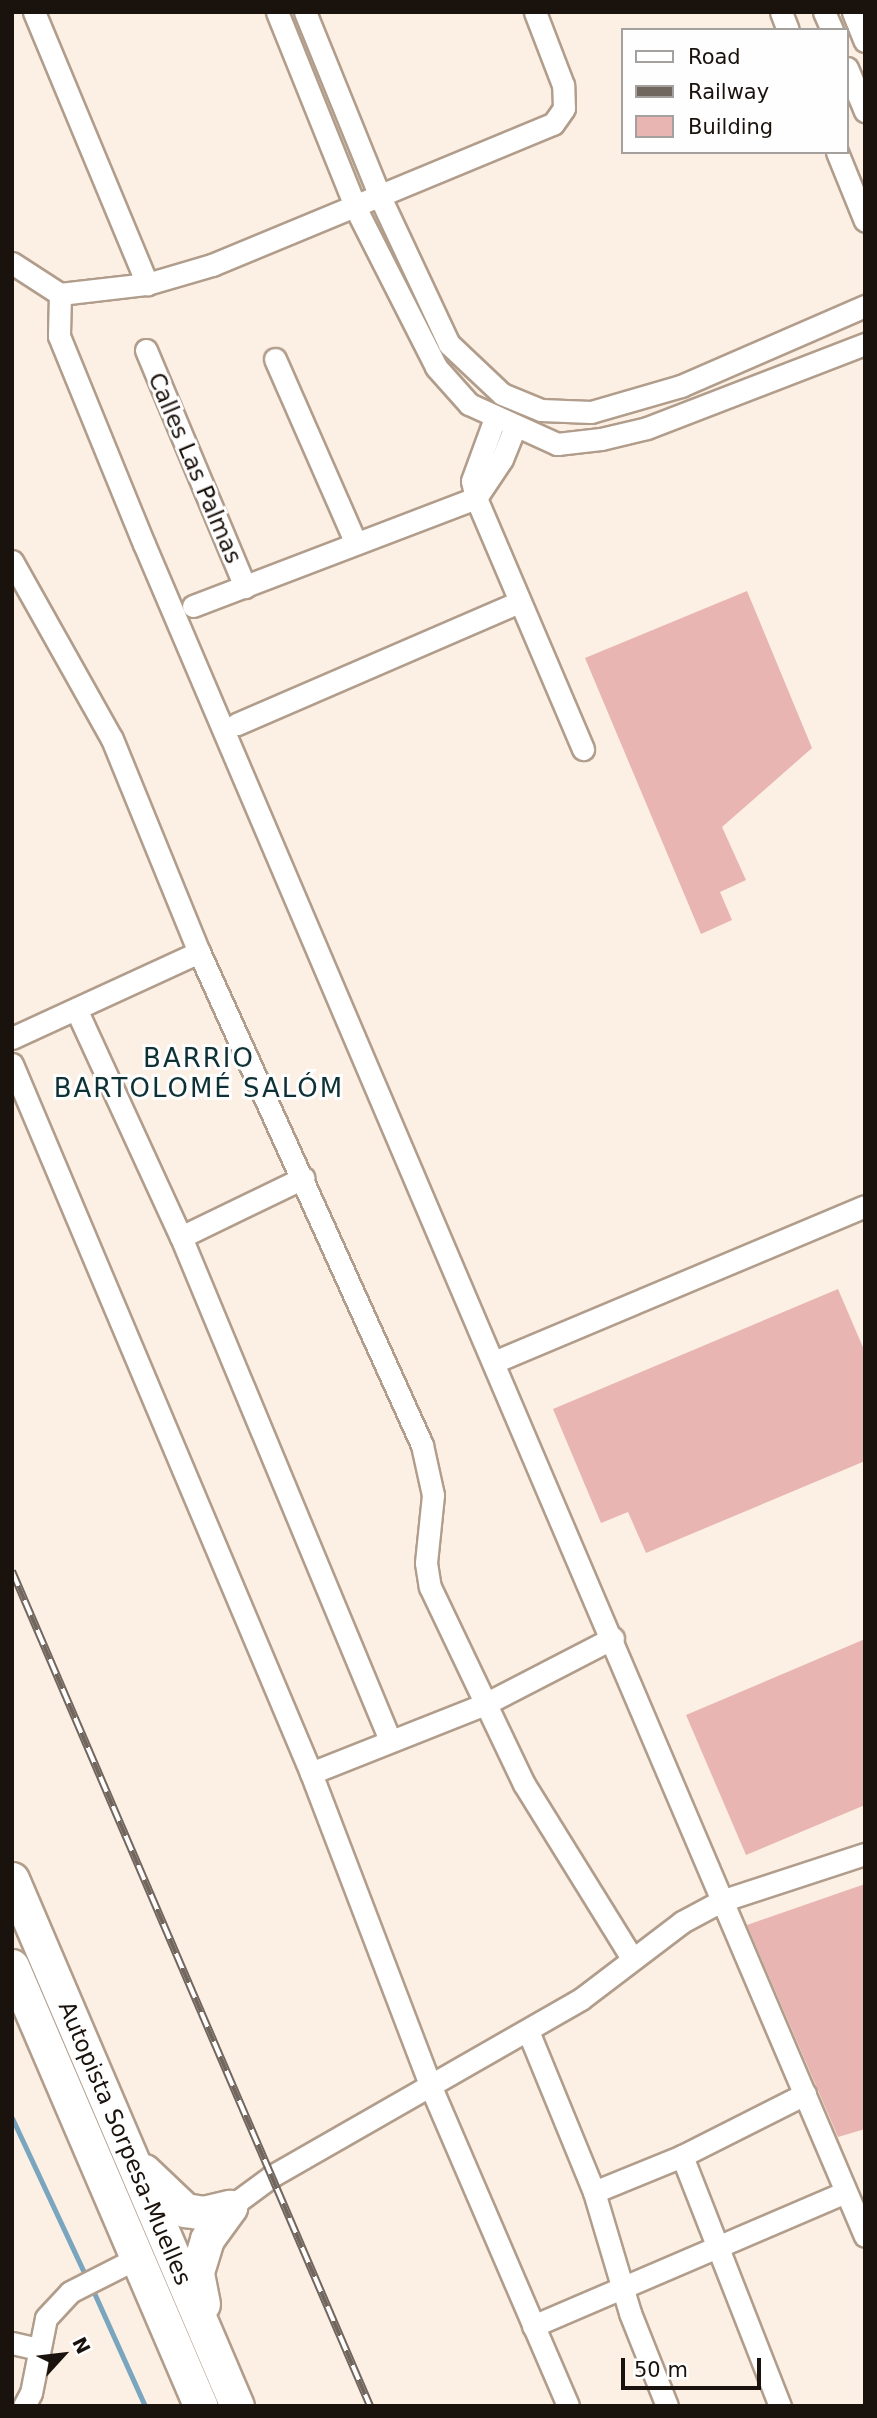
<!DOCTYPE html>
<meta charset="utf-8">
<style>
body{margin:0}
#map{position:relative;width:877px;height:2418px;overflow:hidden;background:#fcefe3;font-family:"DejaVu Sans",sans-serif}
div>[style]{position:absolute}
.stream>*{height:5px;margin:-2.5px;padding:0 2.5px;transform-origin:2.5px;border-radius:2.5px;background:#79a5bf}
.building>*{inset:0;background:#e8b5b2}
.roads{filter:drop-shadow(2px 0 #b19d8b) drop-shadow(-2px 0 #b19d8b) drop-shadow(0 2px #b19d8b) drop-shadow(0 -2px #b19d8b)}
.street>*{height:21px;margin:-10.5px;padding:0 10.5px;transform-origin:10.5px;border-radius:10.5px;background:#fff}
.primary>*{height:33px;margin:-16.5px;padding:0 16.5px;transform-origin:16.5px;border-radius:16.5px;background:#fff}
.rail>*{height:8px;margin-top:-4px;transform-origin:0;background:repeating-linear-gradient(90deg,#fefefe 0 16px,#71675f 0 32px);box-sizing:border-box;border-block:2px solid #71675f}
span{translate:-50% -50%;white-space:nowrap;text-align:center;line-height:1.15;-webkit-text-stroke:6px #fefefe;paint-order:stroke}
.street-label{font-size:23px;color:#1a120c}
.quarter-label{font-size:26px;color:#0e3135;letter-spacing:2px}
.frame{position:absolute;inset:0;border:14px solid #1a120c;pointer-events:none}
.legend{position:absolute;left:621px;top:28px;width:228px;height:126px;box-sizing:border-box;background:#fefefe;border:2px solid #a3a09d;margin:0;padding:9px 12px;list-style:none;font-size:21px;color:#1a120c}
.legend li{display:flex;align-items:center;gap:14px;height:35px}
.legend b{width:35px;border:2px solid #a3a09d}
.north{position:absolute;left:28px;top:2320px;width:70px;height:70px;-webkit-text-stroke:5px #fefefe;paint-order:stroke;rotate:63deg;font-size:19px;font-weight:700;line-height:28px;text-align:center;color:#1a120c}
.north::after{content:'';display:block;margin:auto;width:24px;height:32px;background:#1a120c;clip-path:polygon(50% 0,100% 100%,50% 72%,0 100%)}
.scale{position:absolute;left:621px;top:2358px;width:140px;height:32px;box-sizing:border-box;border:4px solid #1a120c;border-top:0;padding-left:9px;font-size:21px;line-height:24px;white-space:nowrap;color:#1a120c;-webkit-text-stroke:5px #fefefe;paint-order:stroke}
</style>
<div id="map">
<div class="stream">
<div style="left:12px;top:2118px;width:175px;rotate:65deg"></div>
<div style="left:91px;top:2286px;width:132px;rotate:65.8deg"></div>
</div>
<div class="building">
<div style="clip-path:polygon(747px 591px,812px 748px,722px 827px,746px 880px,720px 892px,732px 920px,701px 934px,585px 658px)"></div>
<div style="clip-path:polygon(838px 1289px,865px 1352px,865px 1461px,646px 1553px,628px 1512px,601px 1523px,553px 1409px)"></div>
<div style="clip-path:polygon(865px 1639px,865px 1805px,746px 1855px,686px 1715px)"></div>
<div style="clip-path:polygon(865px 1884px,865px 2129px,838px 2137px,747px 1925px)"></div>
</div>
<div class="roads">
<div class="street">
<div style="left:34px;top:12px;width:295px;rotate:67.4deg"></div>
<div style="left:277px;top:12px;width:212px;rotate:68.1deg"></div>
<div style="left:356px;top:209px;width:177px;rotate:63.1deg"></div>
<div style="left:436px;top:367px;width:50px;rotate:48.3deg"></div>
<div style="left:469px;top:404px;width:97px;rotate:24.4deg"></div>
<div style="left:557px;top:444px;width:44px;rotate:-6.5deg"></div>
<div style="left:601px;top:439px;width:47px;rotate:-13.4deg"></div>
<div style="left:647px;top:428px;width:234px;rotate:-21.1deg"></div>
<div style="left:305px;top:12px;width:202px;rotate:67.9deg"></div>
<div style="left:381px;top:199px;width:160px;rotate:64.9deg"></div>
<div style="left:449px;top:344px;width:73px;rotate:43.3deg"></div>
<div style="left:502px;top:394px;width:42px;rotate:22.3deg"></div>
<div style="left:541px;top:410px;width:50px;rotate:2.3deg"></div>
<div style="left:591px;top:412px;width:94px;rotate:-16.1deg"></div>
<div style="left:681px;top:386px;width:201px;rotate:-23.5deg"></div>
<div style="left:781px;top:12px;width:19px;rotate:69deg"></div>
<div style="left:824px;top:12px;width:20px;rotate:66deg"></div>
<div style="left:853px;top:12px;width:31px;rotate:68deg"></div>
<div style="left:847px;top:68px;width:47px;rotate:67.3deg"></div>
<div style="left:837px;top:152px;width:74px;rotate:67.9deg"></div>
<div style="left:12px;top:263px;width:57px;rotate:32.9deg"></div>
<div style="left:60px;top:294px;width:42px;rotate:91.4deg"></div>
<div style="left:59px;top:336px;width:225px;rotate:67.8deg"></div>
<div style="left:144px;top:544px;width:1839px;rotate:66.92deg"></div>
<div style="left:60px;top:294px;width:88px;rotate:-6.6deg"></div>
<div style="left:147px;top:284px;width:68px;rotate:-16.3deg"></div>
<div style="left:212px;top:265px;width:369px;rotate:-22.5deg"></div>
<div style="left:553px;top:124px;width:19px;rotate:-55deg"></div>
<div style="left:564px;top:108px;width:23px;rotate:-92deg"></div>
<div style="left:563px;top:85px;width:78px;rotate:-111deg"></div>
<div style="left:146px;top:350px;width:257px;rotate:67.3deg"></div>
<div style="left:275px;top:359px;width:199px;rotate:66.3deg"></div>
<div style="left:495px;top:418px;width:67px;rotate:110.1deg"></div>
<div style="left:472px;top:481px;width:17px;rotate:77deg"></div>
<div style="left:476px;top:498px;width:273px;rotate:66.9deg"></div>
<div style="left:12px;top:561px;width:204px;rotate:60.7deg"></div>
<div style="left:112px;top:739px;width:230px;rotate:67.8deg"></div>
<div style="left:199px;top:952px;width:541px;rotate:65.66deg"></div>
<div style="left:422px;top:1445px;width:51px;rotate:77.6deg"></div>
<div style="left:433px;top:1495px;width:68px;rotate:95.9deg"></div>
<div style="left:426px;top:1563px;width:24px;rotate:81deg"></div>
<div style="left:430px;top:1587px;width:218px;rotate:64.5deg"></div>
<div style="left:524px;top:1784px;width:205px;rotate:58.2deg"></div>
<div style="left:193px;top:606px;width:303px;rotate:-20.9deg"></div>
<div style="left:476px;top:498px;width:47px;rotate:-56.3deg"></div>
<div style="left:502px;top:459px;width:35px;rotate:-68deg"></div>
<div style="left:237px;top:724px;width:307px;rotate:-23.4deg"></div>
<div style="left:76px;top:1009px;width:251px;rotate:65.3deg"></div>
<div style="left:181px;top:1237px;width:545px;rotate:67.44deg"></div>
<div style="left:12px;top:1038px;width:206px;rotate:-24.7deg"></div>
<div style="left:12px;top:1064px;width:769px;rotate:67.13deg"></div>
<div style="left:311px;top:1773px;width:334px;rotate:69.1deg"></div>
<div style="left:430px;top:2085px;width:349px;rotate:66.7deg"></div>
<div style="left:181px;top:1237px;width:136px;rotate:-25.8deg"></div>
<div style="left:494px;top:1362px;width:402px;rotate:-22.8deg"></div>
<div style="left:311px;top:1773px;width:187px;rotate:-21.6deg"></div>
<div style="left:485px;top:1704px;width:144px;rotate:-27.3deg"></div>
<div style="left:528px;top:2031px;width:174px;rotate:67.7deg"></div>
<div style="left:594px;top:2192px;width:126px;rotate:73.4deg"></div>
<div style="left:630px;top:2313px;width:100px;rotate:68.3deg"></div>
<div style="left:682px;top:2156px;width:269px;rotate:68.6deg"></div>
<div style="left:594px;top:2192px;width:95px;rotate:-22.2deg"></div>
<div style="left:682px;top:2156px;width:138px;rotate:-26.8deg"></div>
<div style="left:230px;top:2207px;width:52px;rotate:-36.4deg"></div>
<div style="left:272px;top:2176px;width:356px;rotate:-29.8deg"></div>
<div style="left:581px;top:1999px;width:127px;rotate:-37.3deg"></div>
<div style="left:682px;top:1922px;width:44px;rotate:-28.3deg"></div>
<div style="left:721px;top:1901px;width:151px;rotate:-18.1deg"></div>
<div style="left:533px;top:2326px;width:340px;rotate:-23.2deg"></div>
<div style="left:12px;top:2343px;width:26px;rotate:13deg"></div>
<div style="left:24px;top:2406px;width:15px;rotate:-62deg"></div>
<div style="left:31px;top:2393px;width:76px;rotate:-78.7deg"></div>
<div style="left:46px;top:2318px;width:35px;rotate:-47deg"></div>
<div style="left:70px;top:2292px;width:75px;rotate:-26.9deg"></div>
</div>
<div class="primary">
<div style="left:12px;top:1879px;width:573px;rotate:66.88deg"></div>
<div style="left:12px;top:1966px;width:479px;rotate:66.8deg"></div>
<div style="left:144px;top:2171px;width:57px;rotate:43.6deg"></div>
<div style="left:185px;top:2210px;width:18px;rotate:9deg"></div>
<div style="left:203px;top:2213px;width:28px;rotate:-13deg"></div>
<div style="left:203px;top:2304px;width:33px;rotate:-101deg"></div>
<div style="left:197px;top:2272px;width:34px;rotate:-73deg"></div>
<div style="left:207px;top:2239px;width:39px;rotate:-54deg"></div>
</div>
</div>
<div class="rail">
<div style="left:12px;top:1571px;width:909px;rotate:66.79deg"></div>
</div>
<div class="street-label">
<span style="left:195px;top:468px;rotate:67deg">Calles Las Palmas</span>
<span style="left:125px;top:2143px;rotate:67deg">Autopista Sorpesa-Muelles</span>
</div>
<div class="quarter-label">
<span style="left:199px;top:1074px">BARRIO<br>BARTOLOMÉ SALÓM</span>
</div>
<div class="frame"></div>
<ul class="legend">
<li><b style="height:9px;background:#fff"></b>Road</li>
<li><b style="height:9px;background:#71675f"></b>Railway</li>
<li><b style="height:19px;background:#e8b5b2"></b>Building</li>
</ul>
<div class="north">N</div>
<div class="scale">50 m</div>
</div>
